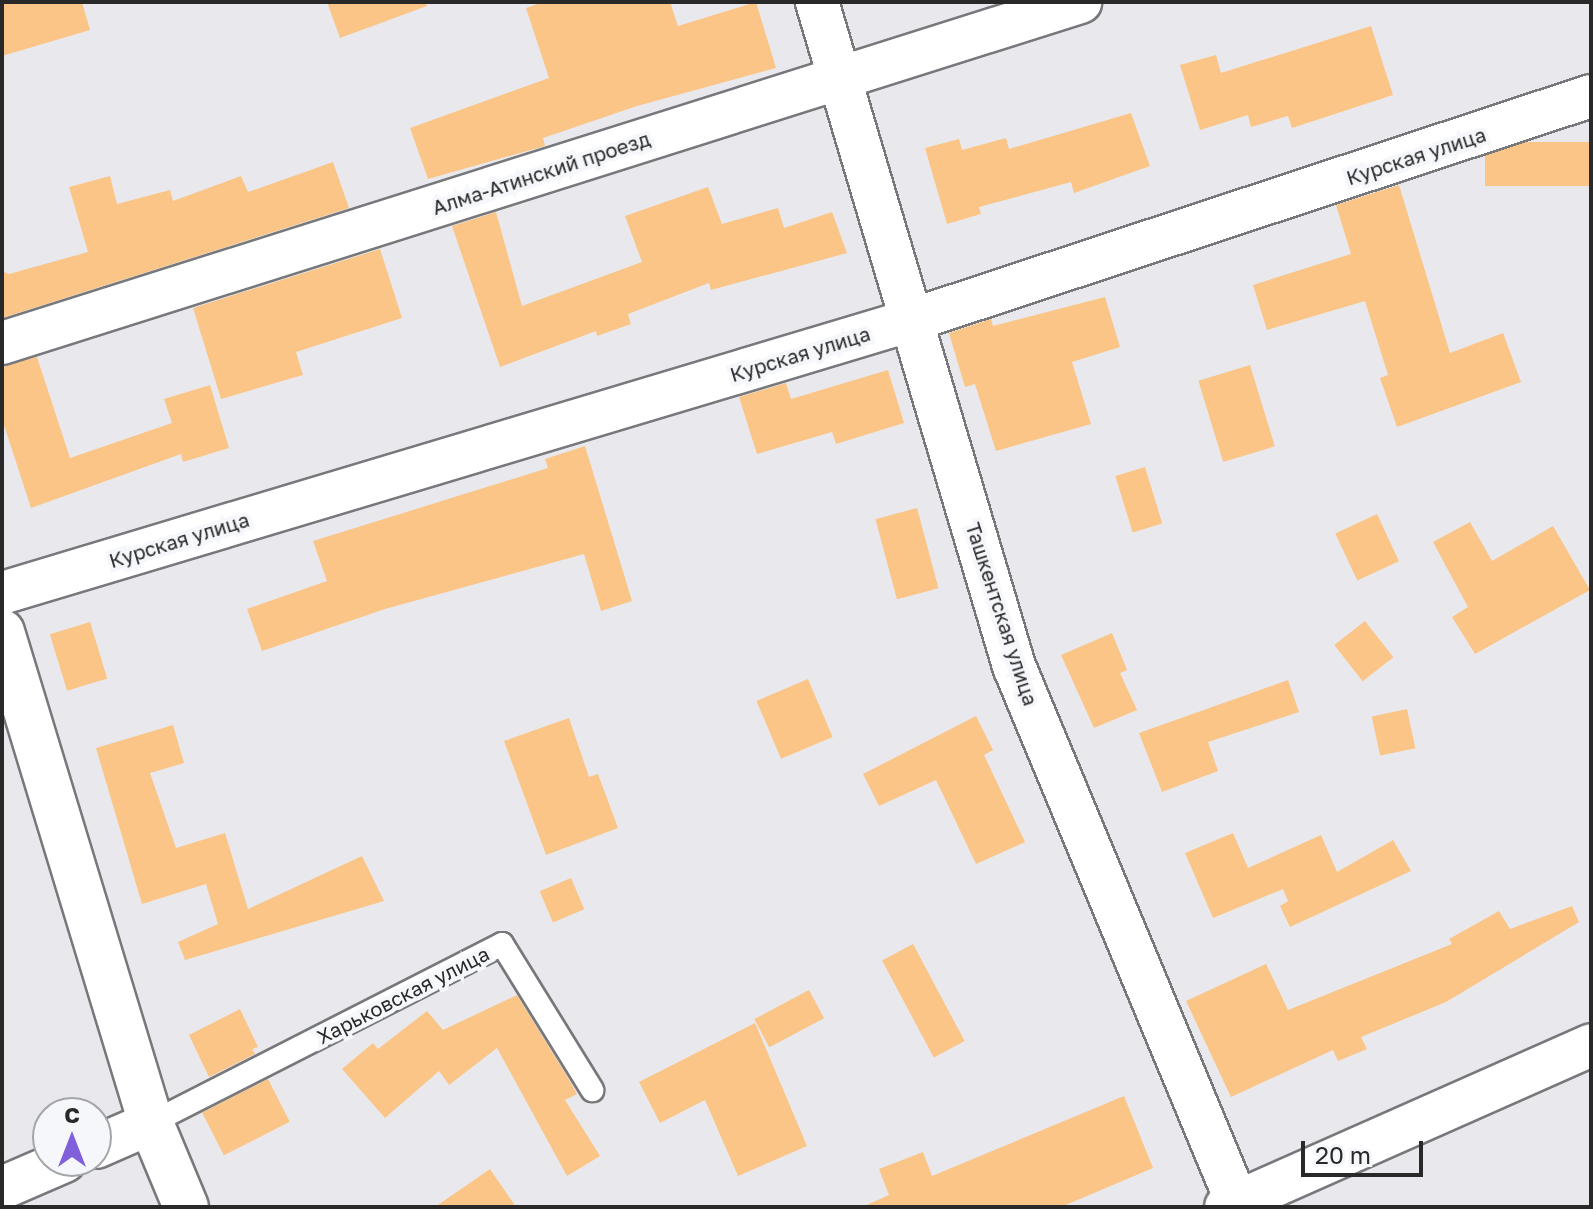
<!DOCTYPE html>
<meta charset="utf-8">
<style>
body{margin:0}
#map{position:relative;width:1593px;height:1209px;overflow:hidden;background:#e9e9ed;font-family:"Golos Text",sans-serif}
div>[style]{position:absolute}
.building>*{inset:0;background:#fac586;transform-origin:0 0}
.roads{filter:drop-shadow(2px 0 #77787b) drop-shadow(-2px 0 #77787b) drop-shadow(0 2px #77787b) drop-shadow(0 -2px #77787b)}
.service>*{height:22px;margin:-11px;padding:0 11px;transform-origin:11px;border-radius:11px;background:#fff}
.minor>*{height:42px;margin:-21px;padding:0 21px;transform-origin:21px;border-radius:21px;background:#fff}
.tertiary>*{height:44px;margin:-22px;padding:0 22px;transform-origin:22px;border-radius:22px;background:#fff}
span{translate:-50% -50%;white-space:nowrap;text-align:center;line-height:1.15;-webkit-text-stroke:8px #f6f7fb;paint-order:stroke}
.street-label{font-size:20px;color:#29292a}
.frame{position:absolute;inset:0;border:4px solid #29292a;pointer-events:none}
.north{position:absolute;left:32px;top:1097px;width:80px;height:80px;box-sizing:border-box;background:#f6f7fb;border:2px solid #a4a5a7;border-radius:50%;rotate:0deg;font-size:22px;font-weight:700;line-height:32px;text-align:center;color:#29292a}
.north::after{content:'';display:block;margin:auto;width:28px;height:36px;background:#8160db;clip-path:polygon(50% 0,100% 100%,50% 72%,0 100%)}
.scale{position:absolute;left:1301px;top:1141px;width:122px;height:36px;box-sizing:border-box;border:4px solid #29292a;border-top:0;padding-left:10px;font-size:24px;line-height:28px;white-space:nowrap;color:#29292a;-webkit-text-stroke:6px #f6f7fb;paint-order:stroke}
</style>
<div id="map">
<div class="building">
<div style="clip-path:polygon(2px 2px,82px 2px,90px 30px,2px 56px)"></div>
<div style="clip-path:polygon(327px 2px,426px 2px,427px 6px,340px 38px)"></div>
<div style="clip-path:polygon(543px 2px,670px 2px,678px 26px,756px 2px,776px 68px,637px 106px,543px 138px,545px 146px,428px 179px,410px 128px,549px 78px,526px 8px)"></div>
<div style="clip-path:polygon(1371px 26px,1393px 95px,1292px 128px,1288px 116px,1251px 127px,1248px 115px,1200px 130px,1180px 65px,1216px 55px,1221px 73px)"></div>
<div style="clip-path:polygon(1131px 113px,1150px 166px,1074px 193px,1071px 182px,979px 207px,981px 214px,947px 224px,925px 148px,959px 139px,962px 150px,1006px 138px,1009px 149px)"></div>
<div style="left:1591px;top:142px;width:44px;height:106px;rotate:90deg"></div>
<div style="clip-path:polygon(333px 162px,349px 208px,2px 318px,2px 271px,9px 274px,88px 252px,69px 187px,110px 176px,117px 204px,170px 190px,173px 201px,241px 176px,248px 192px)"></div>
<div style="clip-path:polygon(1399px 185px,1450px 353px,1503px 333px,1521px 382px,1397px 427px,1380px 378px,1388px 375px,1365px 301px,1267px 330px,1253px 285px,1351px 254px,1336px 205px)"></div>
<div style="clip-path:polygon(708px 187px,722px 224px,778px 208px,784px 228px,832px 212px,847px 253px,711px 290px,709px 283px,628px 314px,631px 324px,597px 336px,596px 331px,500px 367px,452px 226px,496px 212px,522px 306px,642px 262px,625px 216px)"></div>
<div style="clip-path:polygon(380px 249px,402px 318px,296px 352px,303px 375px,221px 399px,193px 308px)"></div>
<div style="clip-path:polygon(1105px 297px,1120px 347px,1072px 362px,1091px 424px,996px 451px,975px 384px,965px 387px,949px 333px,991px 319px,993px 326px)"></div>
<div style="clip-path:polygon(37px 357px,70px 458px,172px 423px,164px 399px,210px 385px,229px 448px,183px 462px,181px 454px,31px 508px,2px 419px,2px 366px)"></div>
<div style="left:1250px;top:365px;width:85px;height:54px;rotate:73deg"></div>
<div style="clip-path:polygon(888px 370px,904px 423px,836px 444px,832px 432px,757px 454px,739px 397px,786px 383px,791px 399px)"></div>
<div style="clip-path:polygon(585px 446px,632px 601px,601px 611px,584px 554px,385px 609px,262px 651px,247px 609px,327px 581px,313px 541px,548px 468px,545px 459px)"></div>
<div style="left:1145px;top:467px;width:59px;height:31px;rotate:73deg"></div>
<div style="left:917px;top:508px;width:83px;height:43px;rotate:75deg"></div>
<div style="left:1377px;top:514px;width:52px;height:46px;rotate:65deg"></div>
<div style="clip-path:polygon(1470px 522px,1492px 561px,1553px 526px,1590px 590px,1475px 654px,1452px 617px,1468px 607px,1433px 542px)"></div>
<div style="left:1365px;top:621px;width:46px;height:39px;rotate:52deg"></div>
<div style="left:90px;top:622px;width:59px;height:42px;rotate:73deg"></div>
<div style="clip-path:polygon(1112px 633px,1127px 670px,1120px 673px,1137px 710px,1094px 728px,1061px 655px)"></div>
<div style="left:808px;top:679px;width:63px;height:56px;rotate:67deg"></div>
<div style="clip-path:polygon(1288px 680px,1299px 712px,1208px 742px,1218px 771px,1162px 792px,1139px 733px)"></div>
<div style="left:1407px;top:709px;width:40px;height:36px;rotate:78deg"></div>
<div style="clip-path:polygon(976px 716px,993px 750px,984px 755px,1025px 842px,976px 864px,936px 780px,879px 806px,863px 774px)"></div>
<div style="clip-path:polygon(569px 718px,589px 777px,598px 774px,618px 828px,546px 855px,504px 741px)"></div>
<div style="clip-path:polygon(173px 725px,184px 763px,150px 773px,176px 848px,225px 833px,248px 909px,362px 856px,384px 901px,185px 960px,178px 942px,218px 924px,206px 884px,142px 904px,96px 748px)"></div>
<div style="clip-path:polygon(1233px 833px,1248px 868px,1321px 835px,1337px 872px,1393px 840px,1411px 871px,1290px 927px,1280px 906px,1288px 901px,1283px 889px,1213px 918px,1185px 853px)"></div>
<div style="left:571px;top:878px;width:34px;height:34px;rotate:67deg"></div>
<div style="clip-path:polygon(1572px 906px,1579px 922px,1446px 1002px,1361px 1037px,1367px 1049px,1338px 1061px,1333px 1050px,1231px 1097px,1186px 1001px,1266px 964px,1288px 1010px,1452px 944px,1449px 939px,1499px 911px,1510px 929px)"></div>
<div style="left:913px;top:944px;width:110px;height:35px;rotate:62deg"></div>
<div style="left:809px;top:990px;width:32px;height:62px;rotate:62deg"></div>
<div style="clip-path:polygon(517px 995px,571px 1083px,577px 1094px,565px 1100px,600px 1156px,567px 1176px,497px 1048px,449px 1085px,439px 1071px,385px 1118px,342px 1069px,373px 1043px,378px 1049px,427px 1011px,443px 1030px)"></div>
<div style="clip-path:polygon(240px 1009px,258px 1047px,252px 1049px,255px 1054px,209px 1077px,189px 1035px)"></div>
<div style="clip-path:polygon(755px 1023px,807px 1146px,738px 1176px,705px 1100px,660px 1123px,639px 1082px)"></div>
<div style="left:268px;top:1079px;width:48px;height:74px;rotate:63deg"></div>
<div style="clip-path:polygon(1124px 1096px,1153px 1168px,1061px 1207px,862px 1207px,889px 1195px,879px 1169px,923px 1152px,932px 1176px)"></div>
<div style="clip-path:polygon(490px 1169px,516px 1207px,435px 1207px)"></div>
</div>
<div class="roads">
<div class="service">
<div style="left:151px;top:1123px;width:394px;rotate:-27deg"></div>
<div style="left:502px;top:944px;width:172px;rotate:58.3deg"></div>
</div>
<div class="minor">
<div style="left:817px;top:2px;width:693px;rotate:73.48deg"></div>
<div style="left:1014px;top:666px;width:586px;rotate:67.42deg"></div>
<div style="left:2px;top:343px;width:1131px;rotate:-17.55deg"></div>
<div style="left:2px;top:593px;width:950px;rotate:-16.7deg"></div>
<div style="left:912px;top:320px;width:715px;rotate:-18.26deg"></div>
<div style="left:96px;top:1147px;width:60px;rotate:-23.6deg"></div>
<div style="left:2px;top:1188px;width:68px;rotate:-23.5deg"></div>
<div style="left:1226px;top:1207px;width:399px;rotate:-23.9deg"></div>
</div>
<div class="tertiary">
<div style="left:2px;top:632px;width:513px;rotate:73.12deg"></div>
<div style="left:151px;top:1123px;width:91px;rotate:67.4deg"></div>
</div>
</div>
<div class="street-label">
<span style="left:1416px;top:156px;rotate:-18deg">Курская улица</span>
<span style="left:541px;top:173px;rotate:-18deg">Алма-Атинский проезд</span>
<span style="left:800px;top:354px;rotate:-17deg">Курская улица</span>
<span style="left:179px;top:540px;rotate:-17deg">Курская улица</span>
<span style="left:1002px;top:614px;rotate:72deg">Ташкентская улица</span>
<span style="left:403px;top:995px;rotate:-27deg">Харьковская улица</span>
</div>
<div class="frame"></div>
<div class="north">С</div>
<div class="scale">20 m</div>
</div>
